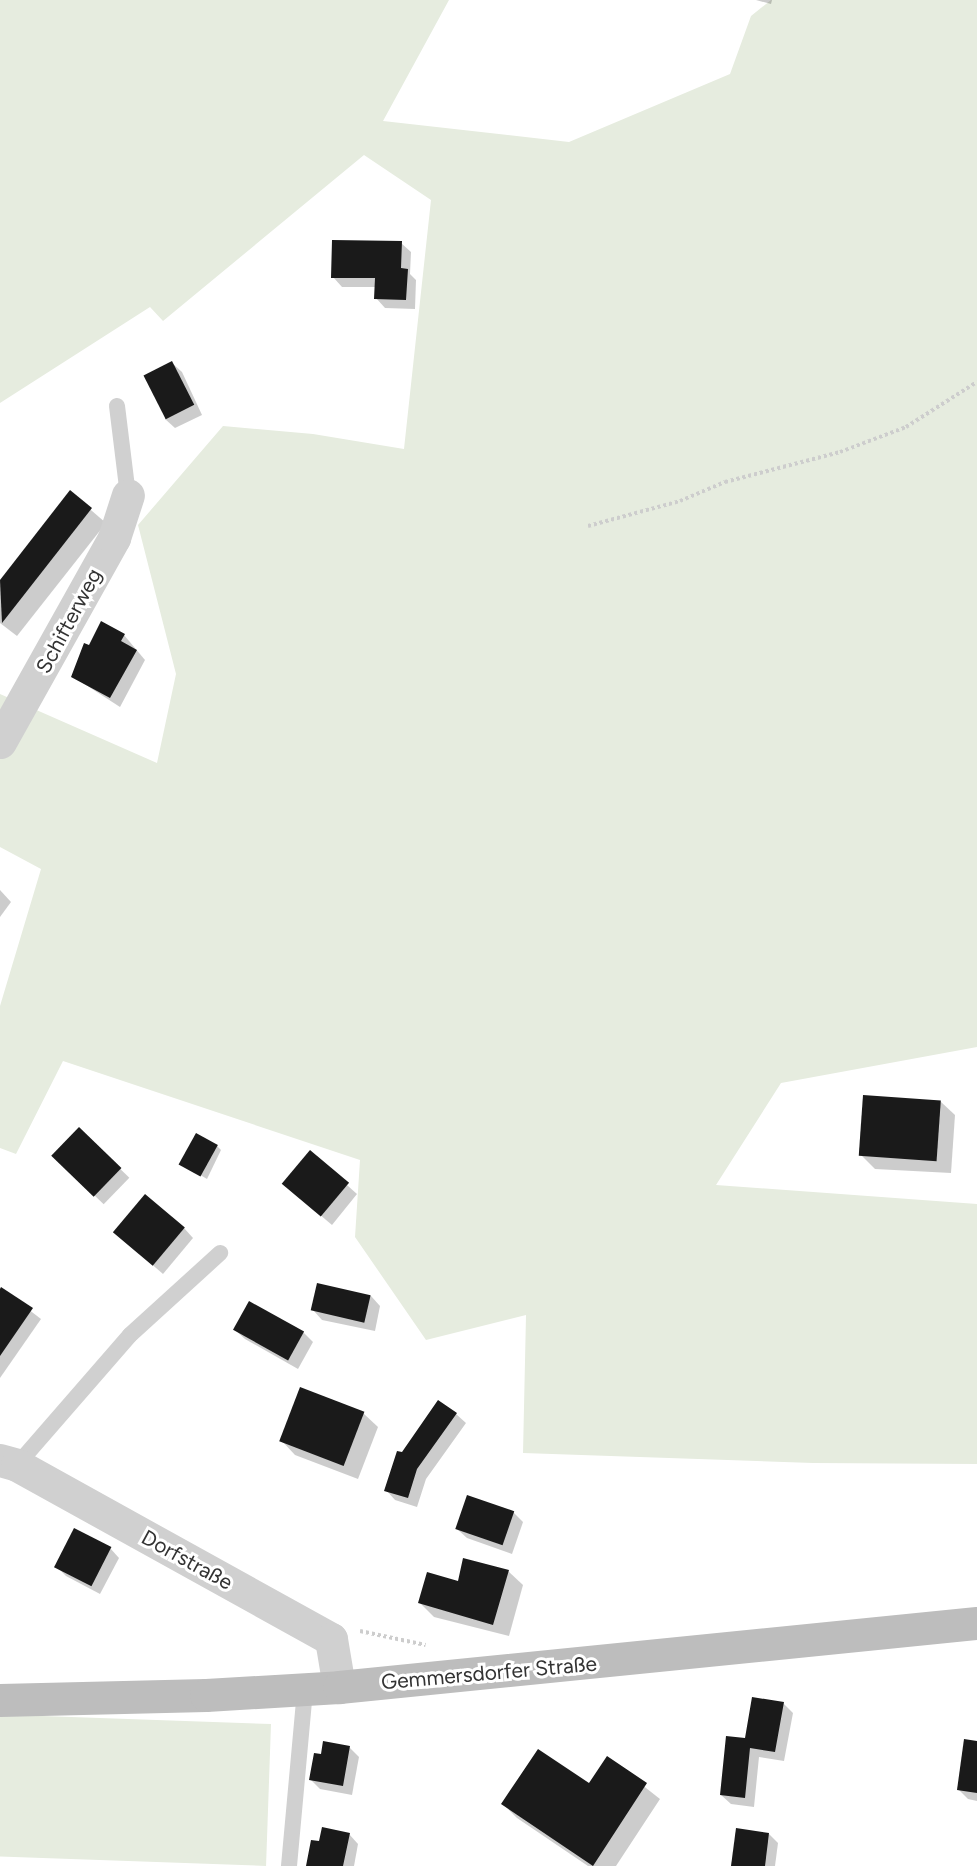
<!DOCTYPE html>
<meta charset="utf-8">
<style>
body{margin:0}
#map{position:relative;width:977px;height:1866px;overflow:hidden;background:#fff;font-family:Figtree,sans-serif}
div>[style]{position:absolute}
.green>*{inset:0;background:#e6ecdf;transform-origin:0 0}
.shadow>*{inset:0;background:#0003;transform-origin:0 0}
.building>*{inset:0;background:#1a1a1a;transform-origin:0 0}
.path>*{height:4px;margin-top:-2px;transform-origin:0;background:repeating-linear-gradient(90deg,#cdcdcd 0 3px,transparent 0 6px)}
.lane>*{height:16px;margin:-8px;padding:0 8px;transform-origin:8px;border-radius:8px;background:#d0d0d0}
.street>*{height:33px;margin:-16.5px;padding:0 16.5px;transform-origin:16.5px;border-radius:16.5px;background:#d0d0d0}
.secondary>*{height:33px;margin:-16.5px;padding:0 16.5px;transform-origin:16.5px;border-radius:16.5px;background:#bdbdbd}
span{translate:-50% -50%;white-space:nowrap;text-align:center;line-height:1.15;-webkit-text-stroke:6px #fff;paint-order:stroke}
.street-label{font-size:21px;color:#333}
</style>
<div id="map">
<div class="green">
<div style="clip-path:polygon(0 0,449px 0,383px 121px,569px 142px,730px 74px,751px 16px,771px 0,977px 0,977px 1047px,781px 1083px,716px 1185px,977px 1204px,977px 1464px,813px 1463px,523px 1453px,526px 1315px,426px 1340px,355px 1237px,360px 1160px,63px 1061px,16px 1154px,0 1148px,0 1006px,41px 869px,0 847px,0 694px,157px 763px,176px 674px,138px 525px,223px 426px,313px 434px,404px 449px,431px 200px,364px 155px,163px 321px,150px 307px,0 403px)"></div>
<div style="left:271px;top:1724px;width:142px;height:271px;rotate:92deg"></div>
</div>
<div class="shadow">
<div style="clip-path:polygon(756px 0,772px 0,771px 4px)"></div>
<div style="clip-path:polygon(401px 243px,411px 252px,410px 274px,416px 280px,415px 309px,385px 308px,376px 298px,376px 287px,342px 287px,333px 277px)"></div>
<div style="clip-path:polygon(172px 363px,182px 372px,202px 415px,175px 428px,165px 419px)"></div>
<div style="clip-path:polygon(70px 492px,106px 523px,17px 636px,0 623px,0 582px)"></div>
<div style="clip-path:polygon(124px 635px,145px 660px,120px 707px,72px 676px,89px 647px)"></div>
<div style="clip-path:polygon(0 890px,11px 902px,0 917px)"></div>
<div style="clip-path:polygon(940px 1101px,955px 1115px,951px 1173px,875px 1169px,861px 1155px)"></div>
<div style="left:79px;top:1129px;width:70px;height:37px;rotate:44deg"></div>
<div style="clip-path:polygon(217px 1146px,221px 1150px,207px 1179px,182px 1164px)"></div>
<div style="clip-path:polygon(310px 1152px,357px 1194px,332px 1225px,293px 1192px)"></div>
<div style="clip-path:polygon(184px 1228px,193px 1238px,163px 1274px,125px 1241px)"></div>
<div style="clip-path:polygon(2px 1289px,41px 1319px,0 1378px,0 1292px)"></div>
<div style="clip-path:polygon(371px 1296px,380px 1306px,375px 1331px,322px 1320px,313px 1310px)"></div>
<div style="clip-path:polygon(235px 1330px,303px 1332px,313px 1342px,298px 1369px,245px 1339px)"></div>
<div style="clip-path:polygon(363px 1413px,378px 1427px,358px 1479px,295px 1455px,281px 1440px)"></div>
<div style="clip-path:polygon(456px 1414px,466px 1423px,426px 1479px,417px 1507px,395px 1500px,386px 1490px,403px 1454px)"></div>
<div style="clip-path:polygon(513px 1512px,523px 1522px,512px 1554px,467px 1538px,457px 1529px)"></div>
<div style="clip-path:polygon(110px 1548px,119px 1558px,100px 1594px,66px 1576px,56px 1566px)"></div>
<div style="clip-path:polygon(508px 1571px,523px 1585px,509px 1636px,434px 1617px,420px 1603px,459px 1583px)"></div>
<div style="clip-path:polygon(783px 1703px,793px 1713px,784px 1761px,759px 1757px,754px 1807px,731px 1804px,721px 1795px,746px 1740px)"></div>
<div style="clip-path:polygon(977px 1743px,977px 1801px,968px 1799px,959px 1790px)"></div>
<div style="clip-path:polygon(349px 1747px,359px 1757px,352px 1795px,320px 1789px,311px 1780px,322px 1756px)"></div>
<div style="clip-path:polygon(608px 1758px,660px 1799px,616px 1866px,588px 1866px,517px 1818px,503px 1804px,590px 1785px)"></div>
<div style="clip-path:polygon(349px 1834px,358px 1844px,354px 1866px,307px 1866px,320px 1843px)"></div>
<div style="clip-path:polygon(769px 1834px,778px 1843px,775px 1866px,733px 1866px)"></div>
</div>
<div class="building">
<div style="clip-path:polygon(332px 240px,402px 241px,401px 268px,408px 269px,406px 300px,374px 299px,375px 278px,331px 278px)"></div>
<div style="left:172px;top:361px;width:49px;height:32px;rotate:63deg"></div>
<div style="clip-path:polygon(70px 490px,92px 508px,2px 623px,0 580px)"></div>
<div style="clip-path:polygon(101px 621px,125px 634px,121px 641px,137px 650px,110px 698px,71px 677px,84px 643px,89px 645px)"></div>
<div style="left:863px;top:1095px;width:78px;height:61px;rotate:4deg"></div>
<div style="left:79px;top:1127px;width:59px;height:40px;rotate:44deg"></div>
<div style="left:196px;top:1133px;width:25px;height:36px;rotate:29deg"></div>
<div style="left:310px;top:1150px;width:51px;height:44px;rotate:40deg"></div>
<div style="left:145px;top:1194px;width:52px;height:50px;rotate:40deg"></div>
<div style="left:317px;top:1283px;width:55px;height:28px;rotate:13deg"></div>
<div style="clip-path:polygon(1px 1287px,33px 1308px,0 1356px,0 1289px)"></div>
<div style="left:249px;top:1301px;width:63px;height:33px;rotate:29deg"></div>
<div style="left:300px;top:1387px;width:69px;height:58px;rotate:21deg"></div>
<div style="clip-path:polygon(438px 1400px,457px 1413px,417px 1469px,408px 1498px,384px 1491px,397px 1451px,402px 1452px)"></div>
<div style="left:467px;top:1495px;width:50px;height:36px;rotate:19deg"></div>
<div style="left:74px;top:1528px;width:42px;height:44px;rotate:27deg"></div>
<div style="clip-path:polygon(463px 1558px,509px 1570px,493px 1625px,418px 1603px,427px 1572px,458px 1581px)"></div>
<div style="clip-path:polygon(752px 1697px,784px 1702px,775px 1752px,750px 1748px,745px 1798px,720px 1795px,726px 1736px,745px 1738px)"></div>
<div style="clip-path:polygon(964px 1739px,977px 1741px,977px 1793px,957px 1790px)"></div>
<div style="clip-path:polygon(323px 1741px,350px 1746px,343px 1786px,309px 1780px,314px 1753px,321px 1754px)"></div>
<div style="clip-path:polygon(538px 1749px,589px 1783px,607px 1756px,647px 1783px,593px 1866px,501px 1804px)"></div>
<div style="clip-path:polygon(322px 1827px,350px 1833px,343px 1866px,306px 1866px,311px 1840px,319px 1841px)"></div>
<div style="clip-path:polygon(736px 1828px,769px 1833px,765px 1866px,731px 1866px)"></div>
</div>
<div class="path">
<div style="left:588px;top:526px;width:95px;rotate:-15.2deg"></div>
<div style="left:680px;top:501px;width:49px;rotate:-22.9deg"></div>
<div style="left:725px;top:482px;width:119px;rotate:-14.6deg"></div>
<div style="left:840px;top:452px;width:71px;rotate:-20.7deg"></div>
<div style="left:906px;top:427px;width:84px;rotate:-32.4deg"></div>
<div style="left:360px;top:1631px;width:67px;rotate:12deg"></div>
</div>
<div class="lane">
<div style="left:117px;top:406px;width:90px;rotate:83deg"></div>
<div style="left:17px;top:1465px;width:172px;rotate:-49deg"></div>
<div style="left:130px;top:1335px;width:122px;rotate:-42.3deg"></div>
<div style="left:289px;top:1866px;width:178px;rotate:-84.8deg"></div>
</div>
<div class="street">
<div style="left:0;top:742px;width:234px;rotate:-60.8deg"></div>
<div style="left:114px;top:538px;width:45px;rotate:-72deg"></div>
<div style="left:0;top:1460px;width:18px;rotate:16deg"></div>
<div style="left:17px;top:1465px;width:359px;rotate:29deg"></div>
<div style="left:331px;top:1639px;width:49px;rotate:80.5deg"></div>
</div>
<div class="secondary">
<div style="left:0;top:1700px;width:206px;rotate:-1.4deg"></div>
<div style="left:206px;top:1695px;width:133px;rotate:-3.4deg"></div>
<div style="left:339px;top:1687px;width:641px;rotate:-5.73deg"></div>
</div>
<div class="street-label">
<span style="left:69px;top:621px;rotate:-62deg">Schifterweg</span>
<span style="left:187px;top:1560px;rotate:29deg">Dorfstraße</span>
<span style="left:489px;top:1673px;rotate:-5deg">Gemmersdorfer Straße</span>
</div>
</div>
